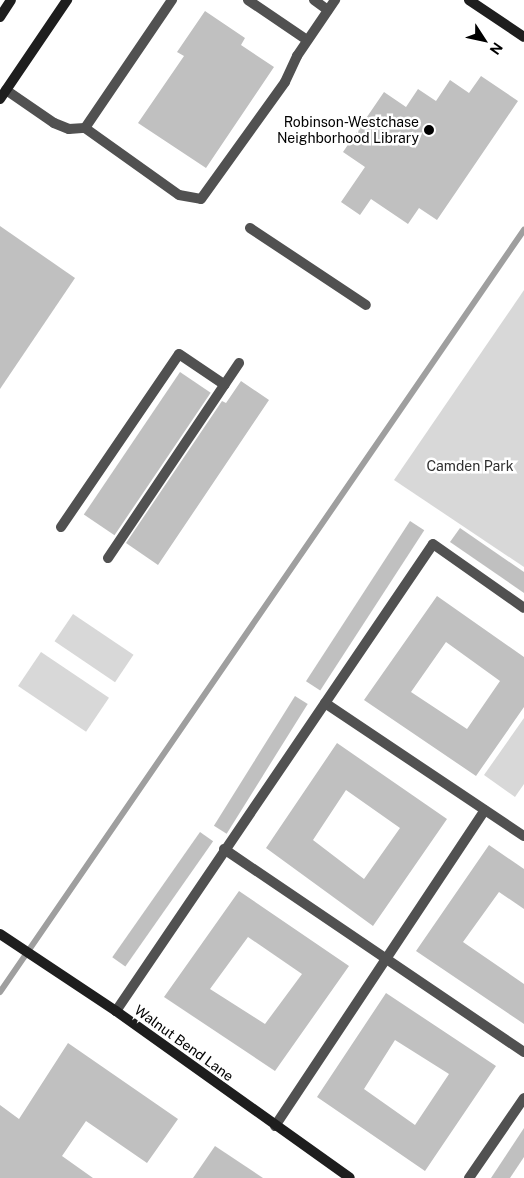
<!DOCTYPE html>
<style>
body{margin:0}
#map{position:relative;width:524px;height:1178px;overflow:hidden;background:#fff;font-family:"Public Sans",sans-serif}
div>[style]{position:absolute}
.green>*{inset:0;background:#d8d8d8;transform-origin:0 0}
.stream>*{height:6px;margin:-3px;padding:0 3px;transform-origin:3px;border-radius:3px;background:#9f9f9f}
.building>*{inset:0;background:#c0c0c0;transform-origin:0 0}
.lane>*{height:10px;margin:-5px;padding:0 5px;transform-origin:5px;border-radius:5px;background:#515151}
.secondary>*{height:10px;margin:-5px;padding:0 5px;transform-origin:5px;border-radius:5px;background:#1e1e1e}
.dots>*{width:14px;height:14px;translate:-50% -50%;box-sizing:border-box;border:2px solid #fff;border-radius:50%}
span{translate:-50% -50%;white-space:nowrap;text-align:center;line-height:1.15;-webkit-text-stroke:5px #fff;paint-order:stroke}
.poi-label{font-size:14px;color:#000}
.right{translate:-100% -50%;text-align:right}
.park-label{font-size:14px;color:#2f2f2f}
.street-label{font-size:14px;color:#000}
.north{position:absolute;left:459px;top:15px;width:50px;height:50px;-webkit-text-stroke:4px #fff;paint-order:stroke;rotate:125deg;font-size:14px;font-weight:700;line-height:20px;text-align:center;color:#000}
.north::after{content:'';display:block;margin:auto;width:18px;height:22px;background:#000;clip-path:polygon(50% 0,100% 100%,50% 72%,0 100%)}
</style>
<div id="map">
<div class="green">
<div style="clip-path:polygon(524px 290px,524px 567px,394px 480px)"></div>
<div style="left:73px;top:614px;width:73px;height:33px;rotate:34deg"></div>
<div style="left:41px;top:652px;width:82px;height:41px;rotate:34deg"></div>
<div style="clip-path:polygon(524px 718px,524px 784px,515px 797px,484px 775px)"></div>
</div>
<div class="stream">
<div style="left:0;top:992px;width:925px;rotate:-55.49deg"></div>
</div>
<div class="building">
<div style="clip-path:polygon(205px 11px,245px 38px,241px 45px,274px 67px,206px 168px,138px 123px,184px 56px,177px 52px)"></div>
<div style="clip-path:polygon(481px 76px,518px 101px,437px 220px,419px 208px,408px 224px,371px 199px,360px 215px,341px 202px,365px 167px,343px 152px,384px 92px,406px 107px,418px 89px,436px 101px,450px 80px,469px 93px)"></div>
<div style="clip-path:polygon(0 226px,75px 278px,0 389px)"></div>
<div style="left:180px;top:372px;width:37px;height:172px;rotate:34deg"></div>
<div style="clip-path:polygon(241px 381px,269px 400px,158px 565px,126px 543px,222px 401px,226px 403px)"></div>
<div style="left:410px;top:521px;width:17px;height:191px;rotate:33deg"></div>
<div style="clip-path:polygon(460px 528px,524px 572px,524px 593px,450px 542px)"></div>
<div style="clip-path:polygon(evenodd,437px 596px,524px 657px,524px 707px,476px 776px,364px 700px,437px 596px,446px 642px,500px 681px,467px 729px,411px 692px,446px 642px)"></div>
<div style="left:295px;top:696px;width:15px;height:153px;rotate:32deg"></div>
<div style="clip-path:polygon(evenodd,337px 743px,447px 819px,373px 926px,266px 848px,337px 743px,346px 790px,400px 828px,364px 879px,313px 840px,346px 790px)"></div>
<div style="left:200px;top:832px;width:16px;height:153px;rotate:35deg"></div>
<div style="clip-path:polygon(489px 845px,524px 869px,524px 909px,499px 892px,463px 942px,524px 984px,524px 1024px,416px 951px)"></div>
<div style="clip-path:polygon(evenodd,239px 891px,349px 966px,275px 1071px,164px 997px,239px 891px,248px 937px,302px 974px,265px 1024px,210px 989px,248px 937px)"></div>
<div style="clip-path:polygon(evenodd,386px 993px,496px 1066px,425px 1171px,317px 1097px,386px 993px,395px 1040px,449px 1074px,415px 1125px,364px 1089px,395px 1040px)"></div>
<div style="clip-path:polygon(68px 1043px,178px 1119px,147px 1163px,86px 1121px,62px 1156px,93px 1178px,0 1178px,0 1105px,19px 1119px)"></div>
<div style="clip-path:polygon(524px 1128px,524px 1157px,510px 1178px,491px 1178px)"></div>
<div style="clip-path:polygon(215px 1146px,263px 1178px,193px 1178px)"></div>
</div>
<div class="lane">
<div style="left:248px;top:0;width:71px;rotate:34.1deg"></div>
<div style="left:314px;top:0;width:17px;rotate:36deg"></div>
<div style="left:6px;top:90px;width:58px;rotate:34.5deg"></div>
<div style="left:54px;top:123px;width:16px;rotate:22deg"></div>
<div style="left:69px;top:129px;width:16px;rotate:-4deg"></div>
<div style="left:85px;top:128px;width:115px;rotate:35.5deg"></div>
<div style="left:179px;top:195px;width:22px;rotate:10deg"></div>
<div style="left:201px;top:199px;width:144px;rotate:-54.3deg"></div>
<div style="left:285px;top:82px;width:29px;rotate:-65deg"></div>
<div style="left:297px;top:56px;width:68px;rotate:-55.8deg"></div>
<div style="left:85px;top:128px;width:155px;rotate:-55.8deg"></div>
<div style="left:250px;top:228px;width:139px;rotate:33.6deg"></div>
<div style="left:61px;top:527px;width:209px;rotate:-55.7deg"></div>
<div style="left:179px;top:354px;width:55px;rotate:34deg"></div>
<div style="left:108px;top:558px;width:235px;rotate:-56.1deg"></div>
<div style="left:325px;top:703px;width:239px;rotate:33.8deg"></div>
<div style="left:224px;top:849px;width:362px;rotate:34.1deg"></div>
<div style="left:116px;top:1011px;width:564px;rotate:-55.83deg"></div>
<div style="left:433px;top:544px;width:111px;rotate:35.1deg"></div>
<div style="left:275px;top:1126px;width:379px;rotate:-56.4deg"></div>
<div style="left:469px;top:1178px;width:97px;rotate:-55.5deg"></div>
</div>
<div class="secondary">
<div style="left:469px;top:0;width:66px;rotate:33.9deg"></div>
<div style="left:0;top:17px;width:20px;rotate:-57deg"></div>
<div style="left:0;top:99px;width:120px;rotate:-55.9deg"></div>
<div style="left:0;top:934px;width:139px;rotate:33.6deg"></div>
<div style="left:116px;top:1011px;width:287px;rotate:35.5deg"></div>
</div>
<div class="dots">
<div style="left:429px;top:130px;background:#000"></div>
</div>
<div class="poi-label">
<span class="right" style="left:419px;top:130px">Robinson-Westchase<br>Neighborhood Library</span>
</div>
<div class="park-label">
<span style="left:470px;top:466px">Camden Park</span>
</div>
<div class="street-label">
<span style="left:184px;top:1043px;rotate:36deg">Walnut Bend Lane</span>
</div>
<div class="north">N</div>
</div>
